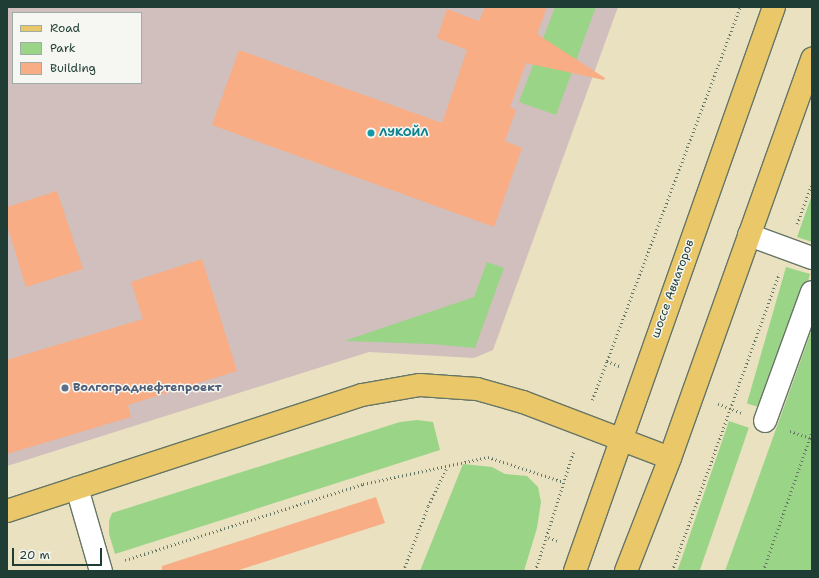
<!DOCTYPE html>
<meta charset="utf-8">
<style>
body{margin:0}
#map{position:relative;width:819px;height:578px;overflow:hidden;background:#eae1c1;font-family:"Shantell Sans",sans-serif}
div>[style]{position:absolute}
.industrial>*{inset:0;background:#d1bfbd}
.green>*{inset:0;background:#9ad487;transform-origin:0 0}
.building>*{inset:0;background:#f8ad85}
.path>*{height:2.5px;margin-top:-1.25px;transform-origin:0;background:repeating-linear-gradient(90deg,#667665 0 1px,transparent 0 4px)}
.roads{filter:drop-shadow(1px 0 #667665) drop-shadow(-1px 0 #667665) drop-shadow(0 1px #667665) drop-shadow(0 -1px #667665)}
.minor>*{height:22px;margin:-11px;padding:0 11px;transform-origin:11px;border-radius:11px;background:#fff}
.major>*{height:22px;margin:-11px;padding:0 11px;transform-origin:11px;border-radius:11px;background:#eac769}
.dots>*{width:11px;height:11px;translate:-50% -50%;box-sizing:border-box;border:2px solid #f6f6f2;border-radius:50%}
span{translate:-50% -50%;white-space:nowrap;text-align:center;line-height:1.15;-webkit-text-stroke:3px #f6f6f2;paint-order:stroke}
.culture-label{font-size:12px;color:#0d838f;font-weight:700}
.left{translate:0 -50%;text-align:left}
.street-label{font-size:12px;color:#1f3d34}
.service-label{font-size:12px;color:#4e5e75;font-weight:700}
.frame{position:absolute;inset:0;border:8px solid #1f3d34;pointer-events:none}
.legend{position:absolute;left:12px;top:12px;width:130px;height:72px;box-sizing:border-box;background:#f6f6f2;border:1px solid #a0aca6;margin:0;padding:5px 7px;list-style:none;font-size:12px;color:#1f3d34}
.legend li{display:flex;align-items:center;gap:8px;height:20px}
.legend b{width:20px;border:1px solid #a0aca6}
.scale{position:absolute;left:12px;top:548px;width:90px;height:18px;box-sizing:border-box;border:2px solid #1f3d34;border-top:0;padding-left:5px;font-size:12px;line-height:14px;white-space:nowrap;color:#1f3d34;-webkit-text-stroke:3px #f6f6f2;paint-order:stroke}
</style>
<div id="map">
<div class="industrial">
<div style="clip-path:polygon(evenodd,7px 7px,618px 7px,493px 350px,474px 358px,369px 352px,7px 466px,7px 7px,13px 13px,141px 13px,141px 83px,13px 83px,13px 13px)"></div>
</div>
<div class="green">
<div style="clip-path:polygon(555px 7px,596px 7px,556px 115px,519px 102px)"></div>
<div style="clip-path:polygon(812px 195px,812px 242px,797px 237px)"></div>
<div style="clip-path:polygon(487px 262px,504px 268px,475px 348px,431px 344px,344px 341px,474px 297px)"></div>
<div style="left:786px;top:267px;width:25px;height:142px;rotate:16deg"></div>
<div style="clip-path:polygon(812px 329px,812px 571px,725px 571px)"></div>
<div style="clip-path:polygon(417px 420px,433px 422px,440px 450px,115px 554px,109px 534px,109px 521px,112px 513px,400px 422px)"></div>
<div style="left:729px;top:421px;width:21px;height:160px;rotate:19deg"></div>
<div style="clip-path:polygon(463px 464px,492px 467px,505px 474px,527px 476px,538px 487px,541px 502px,537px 528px,524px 571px,420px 571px)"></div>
</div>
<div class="building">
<div style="clip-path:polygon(485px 7px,547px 7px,537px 34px,605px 78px,604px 80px,526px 63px,510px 107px,516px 110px,505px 141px,522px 148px,494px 227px,212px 125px,239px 50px,442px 123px,467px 50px,437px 38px,447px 9px,479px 21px)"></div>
<div style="clip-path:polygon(57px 191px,83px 269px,26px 287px,7px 225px,7px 207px)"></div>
<div style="clip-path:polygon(202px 259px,237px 371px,128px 405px,131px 417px,7px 454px,7px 360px,143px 319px,131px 282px)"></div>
<div style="clip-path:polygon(376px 497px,385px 523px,236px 571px,162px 571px,162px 566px)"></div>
</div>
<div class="path">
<div style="left:797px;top:224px;width:44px;rotate:-69.9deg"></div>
<div style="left:607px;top:361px;width:378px;rotate:-69.4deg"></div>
<div style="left:592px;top:400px;width:42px;rotate:-69deg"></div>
<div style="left:607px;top:361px;width:14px;rotate:21deg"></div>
<div style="left:741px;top:413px;width:12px;rotate:-160deg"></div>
<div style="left:730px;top:409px;width:144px;rotate:-70.1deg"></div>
<div style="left:790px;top:431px;width:21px;rotate:19deg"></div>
<div style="left:557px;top:541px;width:12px;rotate:-160deg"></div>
<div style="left:546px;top:537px;width:91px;rotate:-72.2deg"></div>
<div style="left:125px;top:560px;width:250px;rotate:-17.7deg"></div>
<div style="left:363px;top:484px;width:128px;rotate:-12.2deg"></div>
<div style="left:488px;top:457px;width:80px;rotate:18.2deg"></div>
<div style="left:403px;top:571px;width:70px;rotate:-69deg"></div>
<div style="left:428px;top:506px;width:43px;rotate:-64deg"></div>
<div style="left:535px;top:571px;width:36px;rotate:-72deg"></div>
<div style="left:672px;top:571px;width:172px;rotate:-70.3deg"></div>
<div style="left:730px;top:409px;width:13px;rotate:-157deg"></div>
<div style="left:763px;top:571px;width:148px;rotate:-70.7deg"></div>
</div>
<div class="roads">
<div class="minor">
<div style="left:749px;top:235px;width:67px;rotate:20.1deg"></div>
<div style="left:765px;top:421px;width:137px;rotate:-70deg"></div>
<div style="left:77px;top:488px;width:86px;rotate:73.9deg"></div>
</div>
<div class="major">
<div style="left:7px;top:511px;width:373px;rotate:-18.1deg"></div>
<div style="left:362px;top:395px;width:59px;rotate:-9.8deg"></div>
<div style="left:420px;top:385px;width:57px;rotate:4deg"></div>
<div style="left:477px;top:389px;width:48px;rotate:15.8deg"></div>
<div style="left:523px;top:402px;width:157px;rotate:20.9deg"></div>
<div style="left:575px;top:571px;width:598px;rotate:-70.57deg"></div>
<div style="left:626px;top:571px;width:121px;rotate:-68.7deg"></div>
<div style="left:670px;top:458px;width:424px;rotate:-70.4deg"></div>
</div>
</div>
<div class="dots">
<div style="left:371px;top:133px;background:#0f9aa8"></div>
<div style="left:65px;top:388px;background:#5c6f8a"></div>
</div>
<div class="culture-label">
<span class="left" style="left:379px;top:133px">ЛУКОЙЛ</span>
</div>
<div class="street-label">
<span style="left:673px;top:289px;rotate:-70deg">шоссе Авиаторов</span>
</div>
<div class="service-label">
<span class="left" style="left:73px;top:388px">Волгограднефтепроект</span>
</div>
<div class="frame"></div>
<ul class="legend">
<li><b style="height:5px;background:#eac769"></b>Road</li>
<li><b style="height:11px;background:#9ad487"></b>Park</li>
<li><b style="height:11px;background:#f8ad85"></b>Building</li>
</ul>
<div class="scale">20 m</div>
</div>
